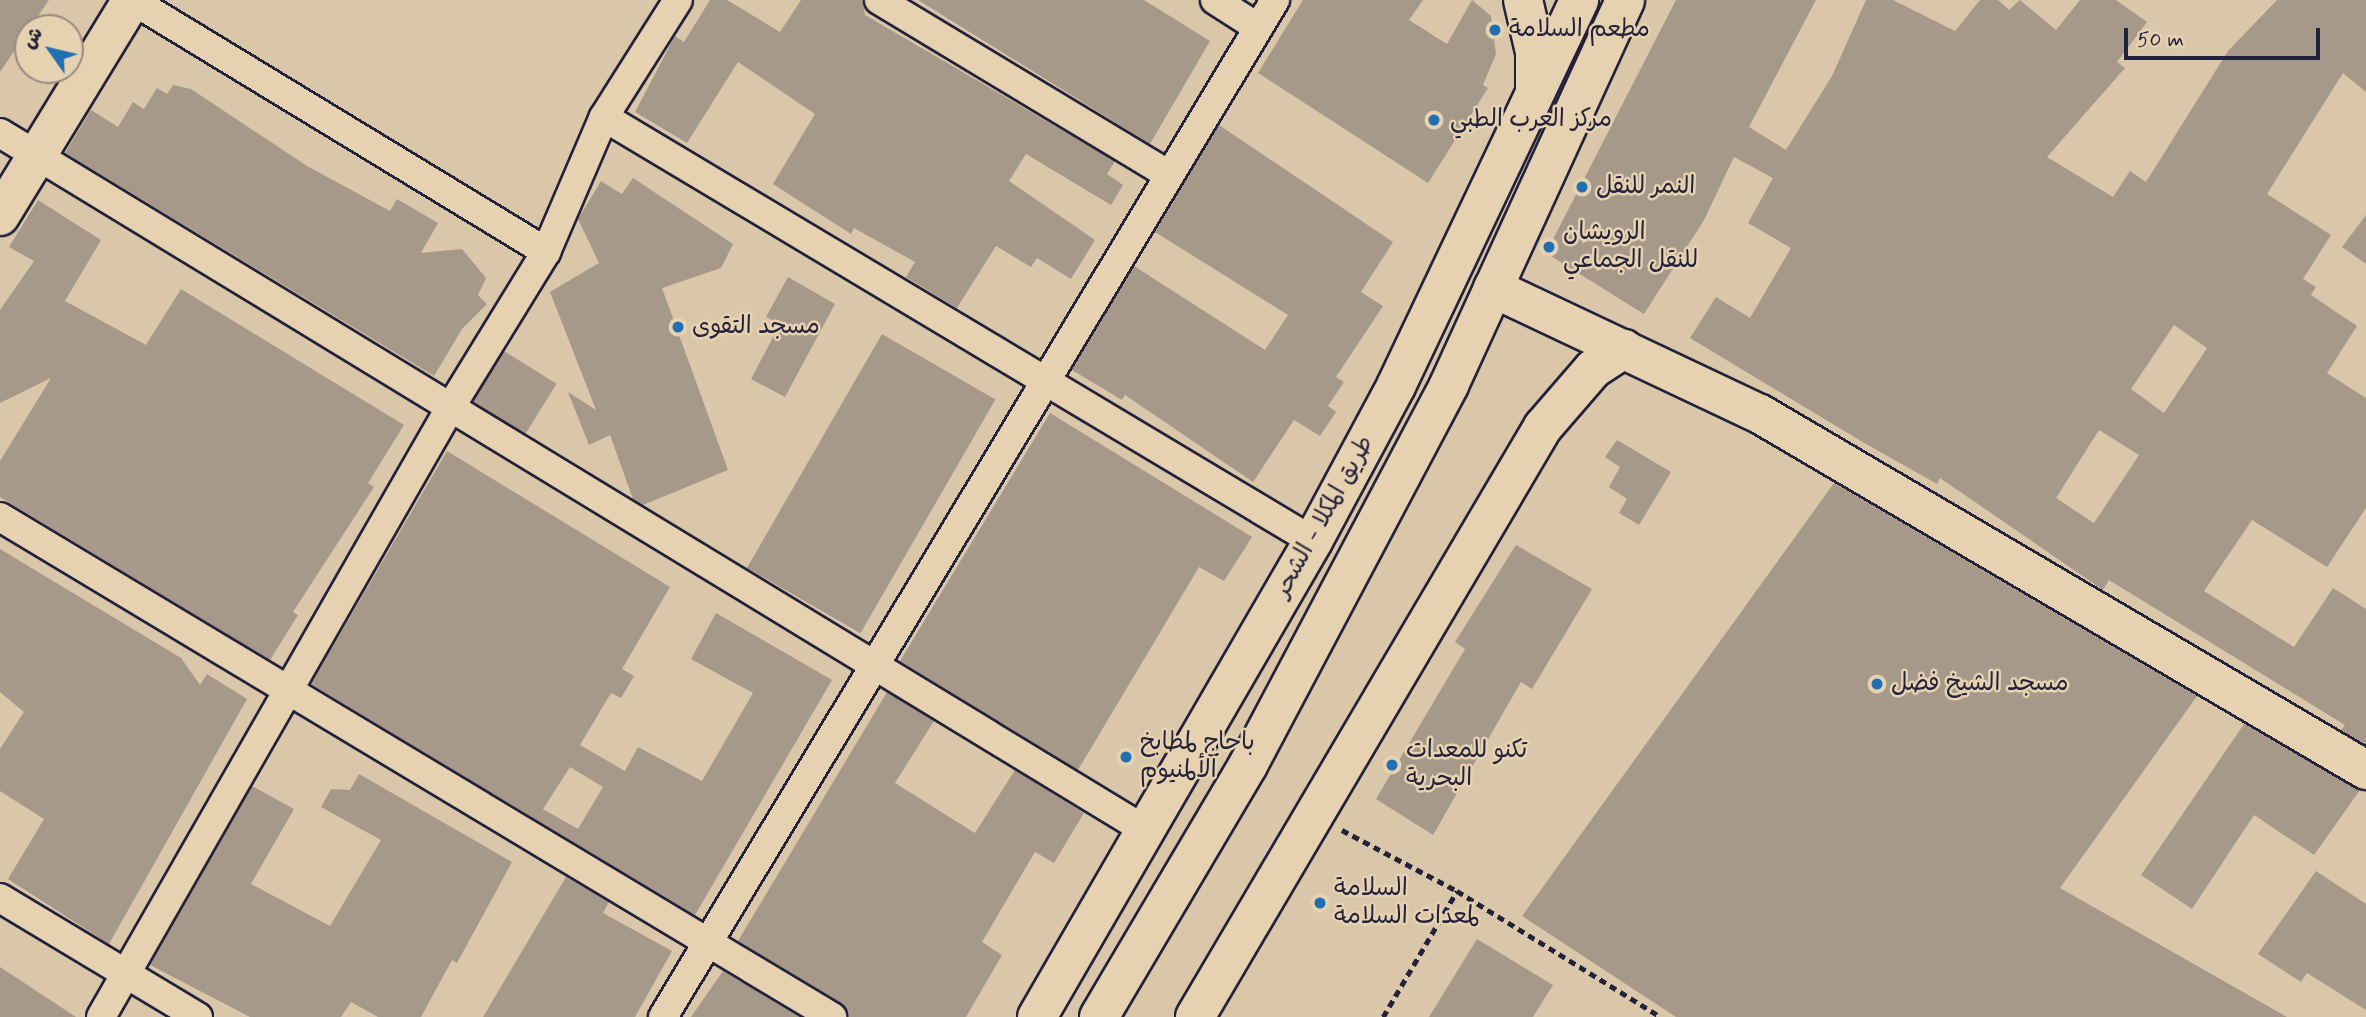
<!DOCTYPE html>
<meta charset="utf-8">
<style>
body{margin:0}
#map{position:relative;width:2366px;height:1017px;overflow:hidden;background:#dac6a9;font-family:Mynerve,"Playpen Sans Arabic",sans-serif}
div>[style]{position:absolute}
.building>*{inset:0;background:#a6998a;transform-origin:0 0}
.path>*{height:4.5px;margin-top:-2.25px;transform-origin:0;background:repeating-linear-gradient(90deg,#22223b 0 7px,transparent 0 12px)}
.roads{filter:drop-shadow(2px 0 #22223b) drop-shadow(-2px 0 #22223b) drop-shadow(0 2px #22223b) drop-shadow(0 -2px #22223b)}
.street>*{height:28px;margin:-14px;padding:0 14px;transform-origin:14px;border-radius:14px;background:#e6d1b0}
.secondary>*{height:38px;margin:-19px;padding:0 19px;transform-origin:19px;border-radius:19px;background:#e6d1b0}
.highway>*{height:38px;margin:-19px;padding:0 19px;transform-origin:19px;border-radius:19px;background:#e6d1b0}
.dots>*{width:19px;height:19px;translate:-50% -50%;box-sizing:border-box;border:4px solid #e6d1b0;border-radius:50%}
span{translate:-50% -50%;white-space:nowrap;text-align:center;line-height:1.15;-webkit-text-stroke:5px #e6d1b0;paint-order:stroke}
.poi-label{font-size:24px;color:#22223b}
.left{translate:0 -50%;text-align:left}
.street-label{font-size:24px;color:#22223b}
.north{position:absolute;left:14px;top:14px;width:70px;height:70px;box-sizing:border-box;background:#e6d1b0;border:2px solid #988b81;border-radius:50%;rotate:304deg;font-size:19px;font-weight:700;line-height:28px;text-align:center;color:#22223b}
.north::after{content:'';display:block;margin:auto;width:24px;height:32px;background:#1f6fb2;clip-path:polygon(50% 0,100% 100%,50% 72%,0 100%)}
.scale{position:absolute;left:2124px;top:28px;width:196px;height:32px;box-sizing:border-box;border:4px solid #22223b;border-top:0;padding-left:9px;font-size:21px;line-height:24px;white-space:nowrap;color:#22223b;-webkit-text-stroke:5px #e6d1b0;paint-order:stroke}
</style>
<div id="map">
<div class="building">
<div style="clip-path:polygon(0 0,49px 0,0 72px)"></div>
<div style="clip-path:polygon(710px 0,727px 0,780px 32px,801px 0,862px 0,865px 15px,1115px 161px,1107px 174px,1123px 185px,1111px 205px,1026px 154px,1009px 181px,1095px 240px,1071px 279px,1037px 258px,1031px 267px,996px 246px,957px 308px,906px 277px,915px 262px,854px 228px,851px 234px,773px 184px,815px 114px,738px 62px,687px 143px,635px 112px,675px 36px,684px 42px)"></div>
<div style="clip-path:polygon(918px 0,1144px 0,1210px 41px,1150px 144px)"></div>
<div style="clip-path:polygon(1303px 0,1423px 0,1409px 20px,1447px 44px,1472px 0,1491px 16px,1496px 54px,1483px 85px,1488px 88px,1428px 183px,1258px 73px)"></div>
<div style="clip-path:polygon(evenodd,1676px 0,1816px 0,1749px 127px,1786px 150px,1832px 76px,1866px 0,1893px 0,1955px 31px,1980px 0,1998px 0,2009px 10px,2020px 0,2056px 30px,2080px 0,2116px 0,2147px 22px,2117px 62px,2125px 68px,2047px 157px,2113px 197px,2130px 171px,2146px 182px,2228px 51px,2277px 0,2366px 0,2366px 92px,2343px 73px,2267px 194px,2331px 235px,2303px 279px,2316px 287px,2311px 295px,2357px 326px,2327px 373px,2366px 398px,2366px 508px,2327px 567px,2252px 520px,2204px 591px,2294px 647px,2333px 588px,2366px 609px,2366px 745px,2341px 730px,2345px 725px,2109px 580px,2103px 590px,1940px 478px,1937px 484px,1861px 441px,1690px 338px,1716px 297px,1750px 318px,1791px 248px,1748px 223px,1773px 178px,1734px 157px,1704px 220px,1644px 314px,1546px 253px,1676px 0,2174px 325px,2207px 348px,2164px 413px,2131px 389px,2174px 325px,1676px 0,2099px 430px,2139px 455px,2094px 523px,2056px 498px,2099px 430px)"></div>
<div style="clip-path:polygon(173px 85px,191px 89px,307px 166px,390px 211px,397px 199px,438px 223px,421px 253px,462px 249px,486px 278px,478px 295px,487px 304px,462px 329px,434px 376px,65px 153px,91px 110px,118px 127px,133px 102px,144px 109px,157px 88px,167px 94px)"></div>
<div style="clip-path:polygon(1219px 125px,1393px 242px,1361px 292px,1383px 306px,1336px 377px,1344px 382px,1328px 406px,1336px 412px,1320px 436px,1294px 420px,1253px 482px,1125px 395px,1122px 400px,1072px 370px,1134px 266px,1265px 350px,1288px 315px,1155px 232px)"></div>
<div style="clip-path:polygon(633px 178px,733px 244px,721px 268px,662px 288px,728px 470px,643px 505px,633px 499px,610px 435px,589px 445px,568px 392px,596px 410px,550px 292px,599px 263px,578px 219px,601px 181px,622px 194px)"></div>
<div style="clip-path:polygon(38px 200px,101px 240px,65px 301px,146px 345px,181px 289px,404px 425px,368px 483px,374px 487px,293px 612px,298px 615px,270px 660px,0 497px,0 461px,51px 378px,0 403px,0 310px,34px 261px,9px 247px)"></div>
<div style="clip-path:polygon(2366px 215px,2366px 264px,2342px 247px)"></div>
<div style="clip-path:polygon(788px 277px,835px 304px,785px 397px,751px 379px,780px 324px,766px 317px)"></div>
<div style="left:882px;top:334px;width:131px;height:270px;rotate:30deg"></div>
<div style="left:504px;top:351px;width:62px;height:60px;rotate:32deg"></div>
<div style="clip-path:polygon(1050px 413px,1252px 537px,1224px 581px,1199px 567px,1078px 770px,900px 661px)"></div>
<div style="clip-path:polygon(1617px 440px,1671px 472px,1639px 525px,1619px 513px,1627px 499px,1609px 487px,1620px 467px,1605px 457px)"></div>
<div style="clip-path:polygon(447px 451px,670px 587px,622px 669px,634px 676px,621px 698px,611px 693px,580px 745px,625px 771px,638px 747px,702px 781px,753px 693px,691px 659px,716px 613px,832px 680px,695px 915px,536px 820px,543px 809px,578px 829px,603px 787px,570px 767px,536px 820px,311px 684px)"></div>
<div style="clip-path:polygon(1834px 483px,2197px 696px,2060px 888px,2287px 1017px,1676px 1017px,1522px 916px)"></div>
<div style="clip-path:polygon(1516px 545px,1592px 589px,1532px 689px,1521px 682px,1433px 835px,1376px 799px,1465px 649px,1455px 642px)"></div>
<div style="clip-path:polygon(0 549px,181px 658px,200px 685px,207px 674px,247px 699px,109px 944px,8px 879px,44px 819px,0 791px,0 749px,24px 712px,0 692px)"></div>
<div style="clip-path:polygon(887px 692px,934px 721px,895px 783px,975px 833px,1015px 770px,1084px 813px,1054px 863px,1035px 852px,982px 942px,1002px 955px,966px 1017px,849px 1017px,841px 1003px,738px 941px)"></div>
<div style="clip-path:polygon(2244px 724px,2360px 790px,2314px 855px,2254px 815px,2192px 909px,2141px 875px)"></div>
<div style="clip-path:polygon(359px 774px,512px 862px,457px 963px,452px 960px,421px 1017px,378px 1017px,351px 1002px,341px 1017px,250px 1017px,150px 965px,252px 786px,294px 809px,251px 884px,330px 926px,381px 840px,321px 807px,331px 789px,350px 790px)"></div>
<div style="clip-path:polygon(2316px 871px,2366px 904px,2366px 1010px,2307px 973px,2301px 982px,2258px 954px)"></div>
<div style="clip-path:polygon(566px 877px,609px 902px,603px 913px,672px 951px,635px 1017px,483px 1017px)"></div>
<div style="clip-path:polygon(1477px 939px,1553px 985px,1533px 1017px,1429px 1017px)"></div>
<div style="clip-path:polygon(0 967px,76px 1017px,0 1017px)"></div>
<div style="clip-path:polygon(723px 971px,800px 1017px,691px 1017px)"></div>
</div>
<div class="path">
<div style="left:1342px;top:830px;width:130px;rotate:27.9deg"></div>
<div style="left:1457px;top:891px;width:240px;rotate:31.7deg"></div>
<div style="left:1383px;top:1017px;width:146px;rotate:-59.6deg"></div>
</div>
<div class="roads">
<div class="street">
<div style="left:132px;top:0;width:485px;rotate:31.3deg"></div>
<div style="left:879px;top:0;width:337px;rotate:31.1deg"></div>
<div style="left:1215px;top:0;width:50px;rotate:32.7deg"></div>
<div style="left:604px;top:117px;width:826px;rotate:30.88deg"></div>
<div style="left:0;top:133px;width:1340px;rotate:31.33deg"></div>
<div style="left:0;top:517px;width:971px;rotate:31deg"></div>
<div style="left:0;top:898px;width:231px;rotate:31deg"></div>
<div style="left:101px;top:1017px;width:702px;rotate:-60.18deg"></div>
<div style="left:450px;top:408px;width:183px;rotate:-58.4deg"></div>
<div style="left:546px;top:252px;width:147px;rotate:-66.8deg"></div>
<div style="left:604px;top:117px;width:138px;rotate:-57.7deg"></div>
<div style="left:663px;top:1017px;width:1187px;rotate:-58.96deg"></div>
</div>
<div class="secondary">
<div style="left:0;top:216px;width:253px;rotate:-58.6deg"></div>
<div style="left:1493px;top:288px;width:295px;rotate:25.3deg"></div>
<div style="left:1760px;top:414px;width:703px;rotate:30.43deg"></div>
<div style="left:1195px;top:1017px;width:685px;rotate:-59.47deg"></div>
<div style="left:1543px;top:427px;width:77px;rotate:-49.2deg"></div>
<div style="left:1593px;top:369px;width:37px;rotate:-33deg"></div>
</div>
<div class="highway">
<div style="left:1523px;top:0;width:53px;rotate:77deg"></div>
<div style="left:1535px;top:52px;width:39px;rotate:90deg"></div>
<div style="left:1037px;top:1017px;width:550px;rotate:-59.89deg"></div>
<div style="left:1313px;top:541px;width:176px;rotate:-61.8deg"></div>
<div style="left:1396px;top:386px;width:427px;rotate:-64.6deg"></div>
<div style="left:1099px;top:1017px;width:293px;rotate:-59.4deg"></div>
<div style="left:1248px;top:765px;width:430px;rotate:-62.1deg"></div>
<div style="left:1449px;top:385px;width:423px;rotate:-65.4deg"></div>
</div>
</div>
<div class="dots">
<div style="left:1495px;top:30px;background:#1f6fb2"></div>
<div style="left:1434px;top:120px;background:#1f6fb2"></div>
<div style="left:1582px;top:187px;background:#1f6fb2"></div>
<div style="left:1549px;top:247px;background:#1f6fb2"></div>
<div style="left:678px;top:327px;background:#1f6fb2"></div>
<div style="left:1877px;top:684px;background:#1f6fb2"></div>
<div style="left:1126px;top:757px;background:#1f6fb2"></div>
<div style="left:1392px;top:765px;background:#1f6fb2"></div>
<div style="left:1320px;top:903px;background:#1f6fb2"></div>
</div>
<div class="poi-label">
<span class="left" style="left:1509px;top:30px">مطعم السلامة</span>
<span class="left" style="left:1450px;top:120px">مركز العرب الطبي</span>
<span class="left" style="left:1596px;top:187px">النمر للنقل</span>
<span class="left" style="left:1563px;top:247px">الرويشان<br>للنقل الجماعي</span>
<span class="left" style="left:692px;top:327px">مسجد التقوى</span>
<span class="left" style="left:1891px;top:684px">مسجد الشيخ فضل</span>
<span class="left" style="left:1140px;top:757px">باحاج لمطابخ<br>الألمنيوم</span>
<span class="left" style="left:1406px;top:765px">تكنو للمعدات<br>البحرية</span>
<span class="left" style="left:1334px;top:903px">السلامة<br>لمعدات السلامة</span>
</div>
<div class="street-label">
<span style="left:1324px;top:517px;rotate:-61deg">طريق المكلا - الشحر</span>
</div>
<div class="north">ش</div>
<div class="scale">50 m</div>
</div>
